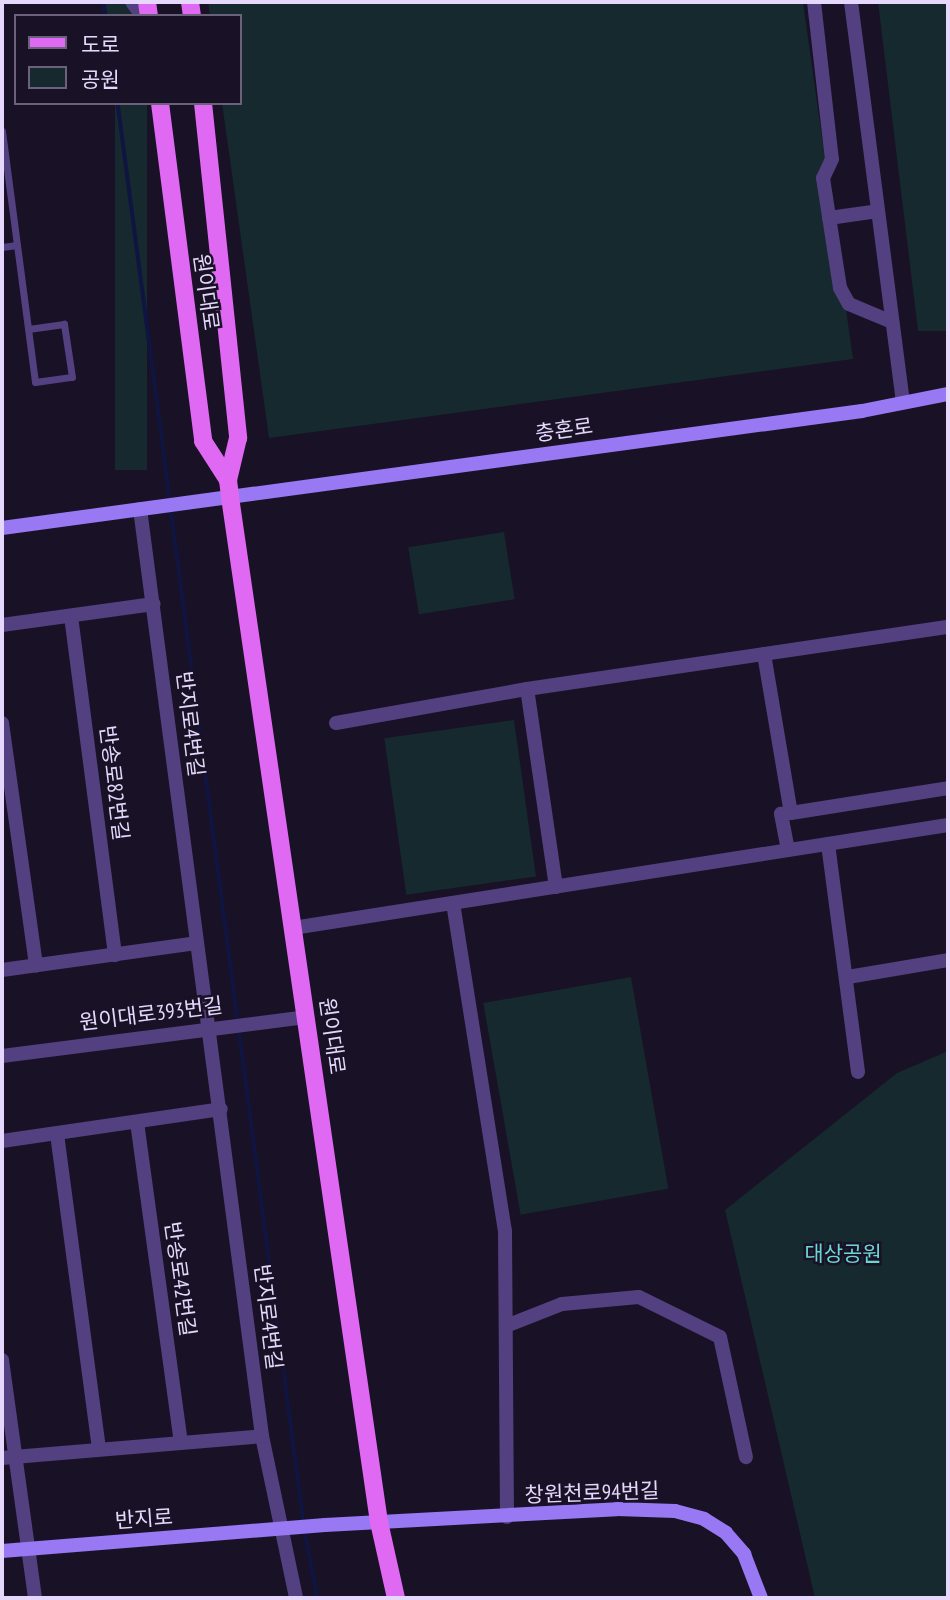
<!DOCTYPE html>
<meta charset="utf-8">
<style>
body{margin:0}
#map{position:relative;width:950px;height:1600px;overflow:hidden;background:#191125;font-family:"PT Sans Narrow","Noto Sans KR",sans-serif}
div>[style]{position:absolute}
.green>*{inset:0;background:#15292e;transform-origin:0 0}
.stream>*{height:3.5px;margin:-1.75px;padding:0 1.75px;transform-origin:1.75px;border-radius:1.75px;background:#0f1540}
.lane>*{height:7px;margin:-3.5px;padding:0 3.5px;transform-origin:3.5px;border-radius:3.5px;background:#524080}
.street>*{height:14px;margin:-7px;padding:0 7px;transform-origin:7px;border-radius:7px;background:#524080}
.secondary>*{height:14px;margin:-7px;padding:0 7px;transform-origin:7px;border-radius:7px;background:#9878f3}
.primary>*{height:18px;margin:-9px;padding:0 9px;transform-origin:9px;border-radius:9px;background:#df69f2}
span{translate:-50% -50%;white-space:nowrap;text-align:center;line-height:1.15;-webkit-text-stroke:5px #191125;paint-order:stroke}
.street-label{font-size:21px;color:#e5d8fc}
.park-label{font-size:21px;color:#6ad6d4}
.frame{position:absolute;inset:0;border:4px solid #e5d8fc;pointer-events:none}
.legend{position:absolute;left:14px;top:14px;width:228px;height:91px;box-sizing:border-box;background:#191125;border:2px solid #6b617b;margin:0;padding:9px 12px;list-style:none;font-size:21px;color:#e5d8fc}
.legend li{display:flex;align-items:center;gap:14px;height:35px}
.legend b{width:35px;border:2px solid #6b617b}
</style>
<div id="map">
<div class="green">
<div style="clip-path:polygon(128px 2px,135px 16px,103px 16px,102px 4px)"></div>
<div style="clip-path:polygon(208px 2px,803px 2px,853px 359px,269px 438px,222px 103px,240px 103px,240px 16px,210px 16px)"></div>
<div style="clip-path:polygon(878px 2px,948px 2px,948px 331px,918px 331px)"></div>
<div style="left:115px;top:103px;width:32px;height:367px"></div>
<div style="left:504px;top:532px;width:68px;height:97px;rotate:81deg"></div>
<div style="left:514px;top:720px;width:158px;height:131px;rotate:82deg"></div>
<div style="left:631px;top:977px;width:215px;height:150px;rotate:80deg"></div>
<div style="clip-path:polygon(948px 1051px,948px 1598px,815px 1598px,725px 1210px,897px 1073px)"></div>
</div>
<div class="stream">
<div style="left:104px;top:2px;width:14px;rotate:82deg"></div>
<div style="left:118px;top:103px;width:400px;rotate:82.5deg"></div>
<div style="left:171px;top:508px;width:517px;rotate:82.56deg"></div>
<div style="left:239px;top:1028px;width:500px;rotate:82.53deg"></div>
<div style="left:305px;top:1532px;width:67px;rotate:78.9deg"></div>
</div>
<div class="lane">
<div style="left:2px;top:131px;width:253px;rotate:82.5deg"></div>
<div style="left:35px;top:382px;width:37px;rotate:-8deg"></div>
<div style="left:72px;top:377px;width:54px;rotate:-98.6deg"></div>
<div style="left:64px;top:324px;width:36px;rotate:172deg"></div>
<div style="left:2px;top:247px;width:15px;rotate:-8deg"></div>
</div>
<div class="street">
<div style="left:132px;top:2px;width:17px;rotate:54deg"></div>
<div style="left:814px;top:2px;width:158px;rotate:83.5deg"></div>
<div style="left:832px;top:159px;width:21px;rotate:115deg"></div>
<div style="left:823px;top:178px;width:111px;rotate:81.2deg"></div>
<div style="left:840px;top:288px;width:18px;rotate:61deg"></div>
<div style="left:849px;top:304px;width:47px;rotate:22.7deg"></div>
<div style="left:851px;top:2px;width:404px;rotate:82.6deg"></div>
<div style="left:829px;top:218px;width:49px;rotate:-8.1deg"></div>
<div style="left:140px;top:509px;width:935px;rotate:82.5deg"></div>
<div style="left:262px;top:1436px;width:166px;rotate:78.1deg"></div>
<div style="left:71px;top:616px;width:342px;rotate:82.6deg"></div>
<div style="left:2px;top:625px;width:153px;rotate:-7.9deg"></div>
<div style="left:764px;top:654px;width:161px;rotate:80.4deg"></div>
<div style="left:791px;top:813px;width:159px;rotate:-9deg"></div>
<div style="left:2px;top:723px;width:245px;rotate:82deg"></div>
<div style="left:336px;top:723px;width:194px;rotate:-10.1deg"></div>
<div style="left:828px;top:844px;width:230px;rotate:82.5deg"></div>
<div style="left:788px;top:850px;width:37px;rotate:-101deg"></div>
<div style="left:781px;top:814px;width:10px;rotate:-6deg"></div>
<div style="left:556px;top:887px;width:200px;rotate:-98.3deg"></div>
<div style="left:527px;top:689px;width:426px;rotate:-8.4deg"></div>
<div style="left:453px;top:903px;width:332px;rotate:81deg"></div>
<div style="left:505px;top:1231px;width:286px;rotate:89.6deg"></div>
<div style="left:293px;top:928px;width:663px;rotate:-8.94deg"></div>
<div style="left:2px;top:970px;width:196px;rotate:-7.9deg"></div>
<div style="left:848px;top:977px;width:101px;rotate:-9.6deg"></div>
<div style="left:2px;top:1056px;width:306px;rotate:-7.3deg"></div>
<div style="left:137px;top:1122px;width:323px;rotate:82.2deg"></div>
<div style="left:57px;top:1134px;width:318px;rotate:82.4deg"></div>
<div style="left:2px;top:1141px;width:221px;rotate:-8.3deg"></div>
<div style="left:506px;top:1326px;width:60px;rotate:-21.4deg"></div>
<div style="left:562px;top:1304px;width:77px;rotate:-5.2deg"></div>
<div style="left:639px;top:1297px;width:90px;rotate:26.3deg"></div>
<div style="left:720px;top:1337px;width:123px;rotate:77.8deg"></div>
<div style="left:2px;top:1360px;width:240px;rotate:82.1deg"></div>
<div style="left:2px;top:1458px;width:261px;rotate:-4.8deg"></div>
</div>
<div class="secondary">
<div style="left:2px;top:528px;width:868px;rotate:-7.75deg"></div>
<div style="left:862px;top:411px;width:88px;rotate:-11.2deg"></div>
<div style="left:2px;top:1551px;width:324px;rotate:-4.6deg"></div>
<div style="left:325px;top:1525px;width:292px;rotate:-3.1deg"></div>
<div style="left:617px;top:1509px;width:58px;rotate:2deg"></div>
<div style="left:675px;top:1511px;width:30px;rotate:15deg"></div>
<div style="left:704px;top:1519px;width:26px;rotate:32deg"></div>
<div style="left:726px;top:1533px;width:28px;rotate:49deg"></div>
<div style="left:744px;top:1554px;width:47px;rotate:68.9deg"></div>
</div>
<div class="primary">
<div style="left:147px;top:2px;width:14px;rotate:82deg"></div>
<div style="left:190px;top:2px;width:14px;rotate:82deg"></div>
<div style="left:160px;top:103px;width:341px;rotate:82.7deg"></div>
<div style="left:203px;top:441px;width:46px;rotate:57.3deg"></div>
<div style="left:203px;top:103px;width:337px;rotate:84deg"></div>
<div style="left:238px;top:438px;width:43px;rotate:103.4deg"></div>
<div style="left:228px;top:480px;width:17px;rotate:83deg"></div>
<div style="left:230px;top:497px;width:1036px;rotate:81.73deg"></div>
<div style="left:379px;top:1522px;width:78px;rotate:77.4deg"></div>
</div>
<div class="street-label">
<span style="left:206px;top:292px;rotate:82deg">원이대로</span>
<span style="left:564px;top:430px;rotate:-8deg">충혼로</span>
<span style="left:190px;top:724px;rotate:83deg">반지로4번길</span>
<span style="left:114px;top:783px;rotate:83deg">반송로82번길</span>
<span style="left:151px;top:1014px;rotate:-7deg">원이대로393번길</span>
<span style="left:332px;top:1036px;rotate:82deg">원이대로</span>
<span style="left:180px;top:1279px;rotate:82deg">반송로42번길</span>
<span style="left:268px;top:1317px;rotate:83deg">반지로4번길</span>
<span style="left:592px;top:1493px;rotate:-2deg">창원천로94번길</span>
<span style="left:144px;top:1519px;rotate:-4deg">반지로</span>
</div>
<div class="park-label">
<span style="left:843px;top:1254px">대상공원</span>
</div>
<div class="frame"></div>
<ul class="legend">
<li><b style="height:9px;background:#df69f2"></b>도로</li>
<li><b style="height:19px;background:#15292e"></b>공원</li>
</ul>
</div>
